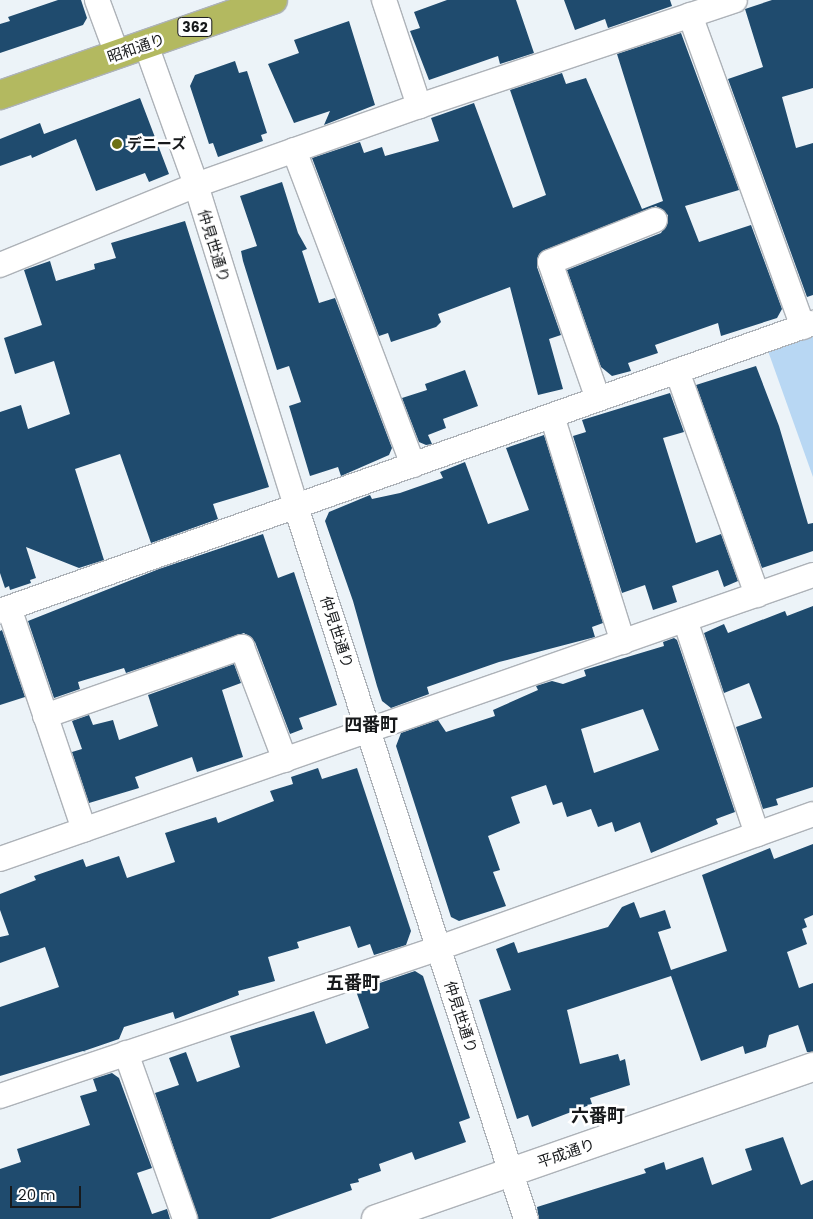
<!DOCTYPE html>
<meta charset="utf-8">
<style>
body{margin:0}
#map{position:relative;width:813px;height:1219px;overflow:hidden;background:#ecf3f8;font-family:Poppins,"Noto Sans JP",sans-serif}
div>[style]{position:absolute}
.green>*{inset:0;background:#b8d7f3}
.building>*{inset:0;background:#1f4b6e}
.roads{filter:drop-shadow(1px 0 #adb2b8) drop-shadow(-1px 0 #adb2b8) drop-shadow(0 1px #adb2b8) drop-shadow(0 -1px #adb2b8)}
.street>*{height:24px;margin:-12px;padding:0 12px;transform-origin:12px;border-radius:12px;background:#fff}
.secondary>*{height:28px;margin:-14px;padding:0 14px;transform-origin:14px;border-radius:14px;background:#fff}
.highway>*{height:28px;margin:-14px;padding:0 14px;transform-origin:14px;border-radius:14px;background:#b3b960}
.dots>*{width:14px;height:14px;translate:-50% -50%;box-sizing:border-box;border:2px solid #fff;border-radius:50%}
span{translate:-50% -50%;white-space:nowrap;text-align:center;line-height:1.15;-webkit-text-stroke:5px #fff;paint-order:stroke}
.shield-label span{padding:1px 4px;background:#fff;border:1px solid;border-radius:4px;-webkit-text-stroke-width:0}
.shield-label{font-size:14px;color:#17191b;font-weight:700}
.street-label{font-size:15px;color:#17191b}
.poi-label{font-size:15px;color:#17191b;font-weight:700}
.left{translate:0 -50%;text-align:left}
.quarter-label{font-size:18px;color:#17191b;font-weight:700}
.scale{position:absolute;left:10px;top:1186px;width:71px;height:22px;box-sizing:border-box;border:2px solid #17191b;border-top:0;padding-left:6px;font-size:15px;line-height:18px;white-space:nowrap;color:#17191b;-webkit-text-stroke:4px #fff;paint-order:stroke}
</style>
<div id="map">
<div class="green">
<div style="clip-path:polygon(813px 335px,813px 477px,768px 351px)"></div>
</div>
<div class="building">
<div style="clip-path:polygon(58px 0,81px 0,87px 18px,83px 25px,0 53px,0 24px,10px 21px,8px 17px)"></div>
<div style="clip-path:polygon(447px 0,516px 0,534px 53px,500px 64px,498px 56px,429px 80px,410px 31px,420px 28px,414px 12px)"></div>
<div style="clip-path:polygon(564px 0,670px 0,672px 6px,608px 28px,605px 19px,575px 30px)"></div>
<div style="clip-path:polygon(772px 0,813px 0,813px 88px,782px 97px,796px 148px,813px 143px,813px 295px,807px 297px,728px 79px,763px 67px,745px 9px)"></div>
<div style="clip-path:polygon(349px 21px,375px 105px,324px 125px,330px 111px,294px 123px,268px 64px,299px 53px,294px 40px)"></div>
<div style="clip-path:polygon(681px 33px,739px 190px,685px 206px,699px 242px,751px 225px,782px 309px,777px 318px,721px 336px,718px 323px,655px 345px,658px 353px,628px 363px,631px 371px,612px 376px,601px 367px,567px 270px,661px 233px,668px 222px,668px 215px,656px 206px,539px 254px,537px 267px,561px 335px,549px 339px,563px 389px,538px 395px,510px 287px,438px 314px,441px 322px,436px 327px,391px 342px,388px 333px,379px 336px,312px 158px,360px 142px,364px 153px,382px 147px,385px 156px,439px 141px,431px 118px,474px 103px,513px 208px,546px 195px,510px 90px,562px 73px,566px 84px,586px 78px,642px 209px,663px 201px,617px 54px)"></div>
<div style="clip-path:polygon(235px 61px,239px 73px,247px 71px,267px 133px,261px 135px,263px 141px,218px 157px,213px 143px,209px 144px,190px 86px,195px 75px)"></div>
<div style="clip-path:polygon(140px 98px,169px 174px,149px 182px,145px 173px,96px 191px,76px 139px,32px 158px,31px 155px,0 166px,0 139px,40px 123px,44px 134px)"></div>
<div style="clip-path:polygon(282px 182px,298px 233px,307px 249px,302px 251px,319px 303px,335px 298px,392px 448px,389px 455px,341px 476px,338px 467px,310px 476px,289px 406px,301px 402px,289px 366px,277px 370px,243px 261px,241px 251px,257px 246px,240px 196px)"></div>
<div style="clip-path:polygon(185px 221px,269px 487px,213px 504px,218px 519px,151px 543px,120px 454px,75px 469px,104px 560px,79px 568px,26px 547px,36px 578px,30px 580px,31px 583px,10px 590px,9px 586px,5px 588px,0 573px,0 412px,21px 405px,28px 429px,70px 414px,54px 361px,15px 374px,4px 338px,42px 325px,24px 270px,50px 261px,56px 281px,95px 269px,94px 264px,116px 258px,111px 243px)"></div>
<div style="clip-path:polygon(756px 366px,779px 426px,808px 524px,813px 523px,813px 551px,762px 568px,696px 385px)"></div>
<div style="clip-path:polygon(465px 370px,478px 406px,443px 419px,446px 428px,428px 435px,432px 444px,426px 445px,419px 442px,402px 398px,427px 390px,425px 384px)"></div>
<div style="clip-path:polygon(670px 393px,684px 432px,663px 438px,696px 543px,721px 534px,738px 581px,724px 587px,718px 570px,672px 586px,677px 602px,653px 610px,645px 585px,622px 593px,573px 436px,586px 432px,582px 420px)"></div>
<div style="clip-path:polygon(544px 435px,603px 623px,592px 627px,595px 637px,499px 662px,427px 687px,429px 694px,391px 708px,382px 701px,377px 686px,353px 601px,325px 521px,329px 512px,370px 495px,372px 499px,400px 493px,443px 478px,440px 472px,465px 462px,488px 524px,529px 510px,506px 448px)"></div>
<div style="clip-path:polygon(263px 534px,278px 578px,294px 572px,337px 705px,299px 718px,303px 729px,290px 734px,255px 642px,244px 633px,126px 673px,124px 668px,78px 682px,80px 689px,54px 698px,28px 621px,159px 569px)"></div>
<div style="clip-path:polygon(813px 606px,813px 787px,776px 799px,778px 805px,763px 809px,736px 727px,762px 718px,749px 683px,724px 693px,704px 633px,724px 624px,728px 633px,785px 611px,787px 616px)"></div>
<div style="clip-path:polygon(2px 630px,25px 697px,0 705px,0 631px)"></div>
<div style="clip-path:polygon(evenodd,674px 638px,677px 640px,735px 812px,716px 819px,718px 824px,651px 853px,640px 822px,615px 832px,612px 822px,598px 827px,591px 809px,567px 817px,562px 802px,553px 805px,546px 785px,511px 797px,520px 823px,488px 836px,500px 870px,493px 872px,506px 906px,459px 921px,451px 917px,396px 746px,401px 733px,438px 720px,446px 732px,495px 716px,493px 710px,538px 690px,536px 686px,552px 681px,563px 684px,586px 676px,584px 670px,664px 646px,663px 642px,674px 638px,643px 709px,659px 750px,594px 773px,581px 729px,643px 709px)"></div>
<div style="clip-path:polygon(234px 664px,241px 683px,222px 690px,243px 757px,197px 772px,192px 757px,135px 777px,139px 788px,89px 803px,72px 752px,82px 749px,72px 721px,89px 715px,93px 725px,113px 720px,119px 740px,158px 726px,148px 695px)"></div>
<div style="clip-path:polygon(318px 768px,322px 779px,357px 768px,411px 931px,406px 945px,374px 955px,370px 944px,358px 948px,350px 926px,297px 942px,299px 948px,268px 957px,275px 981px,238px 991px,239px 995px,175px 1019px,173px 1012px,124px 1027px,119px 1039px,84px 1051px,86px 1052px,83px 1051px,0 1076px,0 1007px,59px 987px,45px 947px,0 963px,0 937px,9px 935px,0 910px,0 894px,36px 880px,34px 876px,83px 859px,86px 867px,119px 856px,127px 878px,175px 862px,165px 833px,216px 817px,218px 823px,274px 801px,270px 791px,293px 784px,291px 777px)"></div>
<div style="clip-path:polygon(813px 844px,813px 915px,804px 919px,807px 927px,802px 929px,807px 944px,787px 952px,799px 988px,813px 983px,813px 1052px,807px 1052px,798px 1025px,769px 1035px,766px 1047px,745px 1054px,743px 1046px,701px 1061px,671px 976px,567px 1010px,580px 1064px,618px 1054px,620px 1061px,625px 1059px,630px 1085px,590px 1098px,592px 1104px,532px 1127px,528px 1115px,517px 1119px,479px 1000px,511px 990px,496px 949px,514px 942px,518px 953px,608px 927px,622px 907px,634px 902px,640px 918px,665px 910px,671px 928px,658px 932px,671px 970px,727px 951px,702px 875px,770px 848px,774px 859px)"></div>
<div style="clip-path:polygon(415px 971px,423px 976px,470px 1118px,459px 1122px,466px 1142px,415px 1160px,412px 1152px,379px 1164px,381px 1171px,358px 1179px,359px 1182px,350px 1184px,352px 1190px,270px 1219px,198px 1219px,155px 1093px,179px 1085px,169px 1058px,186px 1052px,197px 1082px,240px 1067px,230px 1036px,314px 1011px,326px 1044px,369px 1028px,356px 991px)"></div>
<div style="clip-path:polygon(112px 1073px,119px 1078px,152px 1168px,137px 1173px,152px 1214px,167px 1209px,170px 1219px,0 1219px,0 1169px,21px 1162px,17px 1149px,90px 1125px,80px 1096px,97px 1091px,93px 1079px)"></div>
<div style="clip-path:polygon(783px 1137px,801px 1185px,813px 1180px,813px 1219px,539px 1219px,537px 1207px,646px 1173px,644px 1169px,664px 1162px,666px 1170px,703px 1157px,712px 1185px,752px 1170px,745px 1149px)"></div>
</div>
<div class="roads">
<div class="street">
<div style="left:97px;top:0;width:58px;rotate:69.7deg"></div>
<div style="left:384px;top:0;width:112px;rotate:71.7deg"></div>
<div style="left:690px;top:15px;width:332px;rotate:70.1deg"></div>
<div style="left:146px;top:45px;width:149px;rotate:70.3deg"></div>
<div style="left:196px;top:185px;width:337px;rotate:72.7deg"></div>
<div style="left:296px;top:507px;width:748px;rotate:72.1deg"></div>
<div style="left:294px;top:150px;width:337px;rotate:69.3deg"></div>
<div style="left:0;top:265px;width:212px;rotate:-22.2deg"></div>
<div style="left:196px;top:185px;width:237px;rotate:-19.5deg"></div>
<div style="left:419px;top:106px;width:333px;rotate:-18.5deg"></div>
<div style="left:677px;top:371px;width:238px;rotate:70.3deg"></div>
<div style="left:598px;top:399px;width:145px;rotate:-109.3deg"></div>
<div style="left:550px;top:262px;width:113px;rotate:-21.8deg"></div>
<div style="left:552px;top:416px;width:237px;rotate:72.6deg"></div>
<div style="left:9px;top:608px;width:234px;rotate:71.3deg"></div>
<div style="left:0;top:611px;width:863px;rotate:-19.51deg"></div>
<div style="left:685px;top:620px;width:226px;rotate:71.4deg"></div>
<div style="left:45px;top:716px;width:209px;rotate:-19.3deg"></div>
<div style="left:242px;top:647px;width:121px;rotate:69.2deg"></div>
<div style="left:0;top:859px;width:861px;rotate:-19.26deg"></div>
<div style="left:126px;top:1053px;width:176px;rotate:70.4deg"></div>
<div style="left:0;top:1096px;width:463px;rotate:-18.6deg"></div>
<div style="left:439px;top:948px;width:397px;rotate:-19.7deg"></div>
</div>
<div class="secondary">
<div style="left:376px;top:1219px;width:463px;rotate:-19.2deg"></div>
</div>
<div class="highway">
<div style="left:0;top:95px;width:289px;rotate:-19.2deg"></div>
</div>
</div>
<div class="dots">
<div style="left:117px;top:144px;background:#6c7014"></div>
</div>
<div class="shield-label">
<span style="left:195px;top:27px">362</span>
</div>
<div class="street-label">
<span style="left:136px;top:48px;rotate:-19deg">昭和通り</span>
<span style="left:214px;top:246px;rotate:73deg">仲見世通り</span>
<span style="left:337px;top:632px;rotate:72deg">仲見世通り</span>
<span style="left:461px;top:1017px;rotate:72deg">仲見世通り</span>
<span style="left:566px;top:1153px;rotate:-19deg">平成通り</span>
</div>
<div class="poi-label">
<span class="left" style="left:127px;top:144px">デニーズ</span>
</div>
<div class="quarter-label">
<span style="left:371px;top:725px">四番町</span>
<span style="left:353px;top:983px">五番町</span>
<span style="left:598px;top:1116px">六番町</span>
</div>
<div class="scale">20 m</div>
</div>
